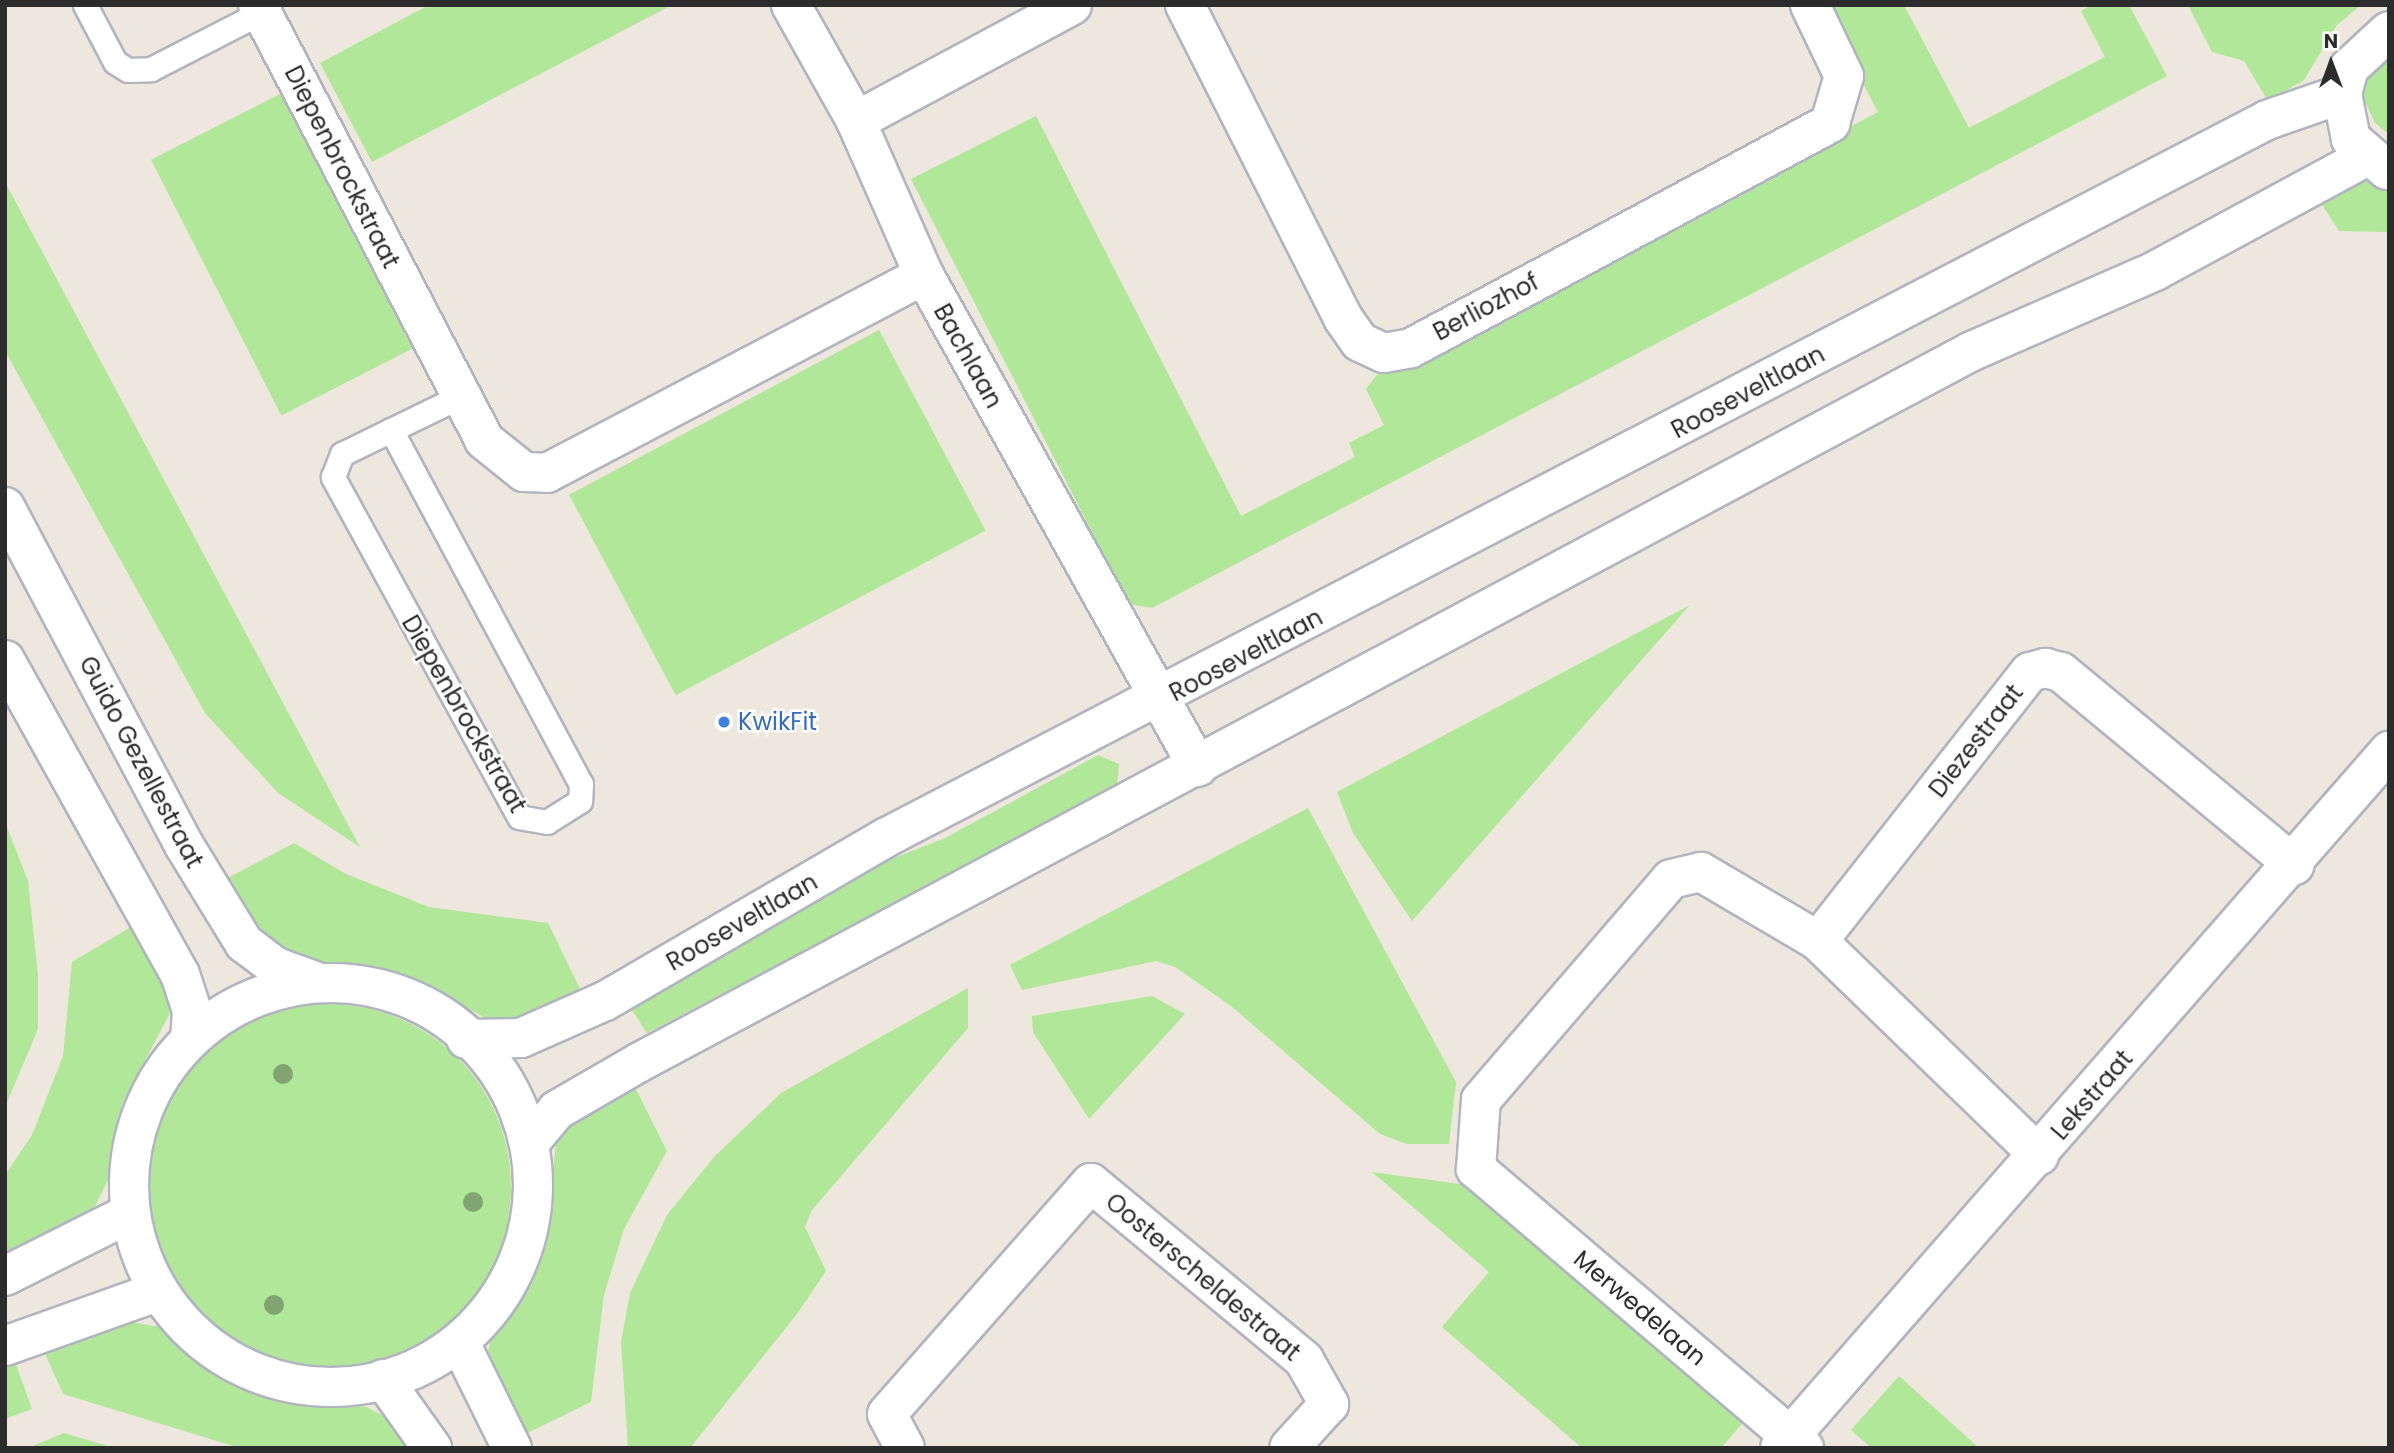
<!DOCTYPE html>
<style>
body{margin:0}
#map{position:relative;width:2394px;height:1453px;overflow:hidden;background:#eee7de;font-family:Poppins,sans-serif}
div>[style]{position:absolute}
.green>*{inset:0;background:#b1e798;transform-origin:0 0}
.round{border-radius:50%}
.roads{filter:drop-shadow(2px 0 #b2b4c0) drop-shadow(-2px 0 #b2b4c0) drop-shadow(0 2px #b2b4c0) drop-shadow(0 -2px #b2b4c0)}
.lane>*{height:23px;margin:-11.5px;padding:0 11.5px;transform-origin:11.5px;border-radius:11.5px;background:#fff}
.street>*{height:38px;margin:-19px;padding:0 19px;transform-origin:19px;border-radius:19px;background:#fff}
.secondary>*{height:38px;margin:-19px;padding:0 19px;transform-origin:19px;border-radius:19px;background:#fff}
.secondary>.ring{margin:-19px;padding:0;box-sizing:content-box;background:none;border:38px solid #fff;border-radius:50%}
.trees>*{width:20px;height:20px;margin:-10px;border-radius:50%;background:#81a471}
.dots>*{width:19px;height:19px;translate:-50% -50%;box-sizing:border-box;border:4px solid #fff;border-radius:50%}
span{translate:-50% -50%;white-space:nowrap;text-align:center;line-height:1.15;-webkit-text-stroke:5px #fff;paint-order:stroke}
.street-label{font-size:24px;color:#2c2c2c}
.shop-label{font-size:24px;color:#366cbe}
.left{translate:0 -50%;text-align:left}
.frame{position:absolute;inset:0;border:7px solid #2c2c2c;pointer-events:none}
.north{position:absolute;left:2296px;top:28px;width:70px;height:70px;-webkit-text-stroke:5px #fff;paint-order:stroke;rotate:0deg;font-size:19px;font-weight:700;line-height:28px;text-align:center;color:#2c2c2c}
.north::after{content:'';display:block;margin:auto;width:24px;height:32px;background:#2c2c2c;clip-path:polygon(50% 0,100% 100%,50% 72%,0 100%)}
</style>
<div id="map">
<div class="green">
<div style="clip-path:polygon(429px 5px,672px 5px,372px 162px,320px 63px)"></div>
<div style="clip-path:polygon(1822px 5px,1904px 5px,1969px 128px,2105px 57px,2081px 11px,2091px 5px,2129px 5px,2167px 76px,1152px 608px,1129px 604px,911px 179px,1036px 116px,1241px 516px,1355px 457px,1349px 443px,1384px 425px,1366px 389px,1377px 375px,1878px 112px)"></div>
<div style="clip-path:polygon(2188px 5px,2361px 5px,2337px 25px,2304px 80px,2268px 101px,2244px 61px,2212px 52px)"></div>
<div style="clip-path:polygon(2389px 47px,2389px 134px,2375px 123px,2363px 97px,2364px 81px)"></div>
<div style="left:282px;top:93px;width:287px;height:147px;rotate:63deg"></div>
<div style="clip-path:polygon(2364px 181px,2389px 190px,2389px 232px,2339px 231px,2317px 197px)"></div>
<div style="clip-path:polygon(5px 182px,360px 847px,278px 793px,205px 713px,5px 351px)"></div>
<div style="left:879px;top:330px;width:227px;height:351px;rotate:62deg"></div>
<div style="clip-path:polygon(1690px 605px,1412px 921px,1353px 833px,1337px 792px)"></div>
<div style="clip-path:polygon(1098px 755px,1119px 764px,1117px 787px,647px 1033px,628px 1004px,853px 874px,945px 838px)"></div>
<div style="clip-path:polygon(1308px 808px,1456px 1082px,1449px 1144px,1407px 1144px,1380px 1134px,1231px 1006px,1175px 967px,1156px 961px,1022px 990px,1010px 965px)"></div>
<div style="clip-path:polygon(5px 822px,28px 881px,38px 975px,38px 1029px,5px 1107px)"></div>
<div style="clip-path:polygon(294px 843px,346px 874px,429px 907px,548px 923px,583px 995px,541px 1014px,495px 1023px,404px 974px,299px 958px,270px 947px,224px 880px)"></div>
<div style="clip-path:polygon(139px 922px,169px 990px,169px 1015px,122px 1104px,108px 1180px,92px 1212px,6px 1257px,5px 1175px,32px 1135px,63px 1056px,72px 962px)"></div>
<div style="clip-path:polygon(968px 988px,968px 1028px,812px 1210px,805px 1227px,826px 1271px,797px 1314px,690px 1448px,628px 1448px,621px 1342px,630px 1293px,667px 1215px,714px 1157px,781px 1093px)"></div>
<div style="clip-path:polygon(1152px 996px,1185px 1014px,1089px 1119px,1033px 1032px,1032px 1016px)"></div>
<div class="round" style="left:145px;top:1004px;width:366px;height:366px"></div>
<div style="clip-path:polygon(631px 1079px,667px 1151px,624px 1229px,604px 1295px,591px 1402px,517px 1438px,485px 1360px,492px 1337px,528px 1278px,544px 1231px,557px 1139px,573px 1117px)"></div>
<div style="clip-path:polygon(1372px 1172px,1482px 1187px,1749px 1416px,1721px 1448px,1582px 1448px,1442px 1327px,1489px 1272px)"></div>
<div style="clip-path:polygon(116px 1319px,160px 1327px,215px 1371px,266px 1394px,367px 1407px,396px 1423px,412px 1448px,240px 1448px,63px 1394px,42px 1347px)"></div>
<div style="clip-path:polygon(13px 1356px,32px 1409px,5px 1419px,5px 1359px)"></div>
<div style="clip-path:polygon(1899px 1376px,1979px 1448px,1871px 1448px,1851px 1430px)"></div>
<div style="clip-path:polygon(64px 1433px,115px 1448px,28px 1448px)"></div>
</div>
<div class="roads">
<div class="lane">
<div style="left:85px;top:5px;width:64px;rotate:62.2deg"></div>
<div style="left:115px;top:62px;width:15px;rotate:32deg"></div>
<div style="left:128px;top:70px;width:23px;rotate:-2deg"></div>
<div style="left:151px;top:69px;width:125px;rotate:-27.2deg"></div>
<div style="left:391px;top:430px;width:402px;rotate:61.8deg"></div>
<div style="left:581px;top:784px;width:17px;rotate:93deg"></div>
<div style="left:580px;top:801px;width:39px;rotate:148deg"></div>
<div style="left:547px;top:822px;width:28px;rotate:-170deg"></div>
<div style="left:519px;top:817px;width:388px;rotate:-118.7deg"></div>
<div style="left:333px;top:477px;width:25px;rotate:-69deg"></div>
<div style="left:342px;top:454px;width:55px;rotate:-26.1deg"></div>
<div style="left:391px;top:430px;width:78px;rotate:-25.9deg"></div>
</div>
<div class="street">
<div style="left:258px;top:5px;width:490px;rotate:62.5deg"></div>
<div style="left:484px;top:440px;width:51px;rotate:38.7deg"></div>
<div style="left:524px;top:472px;width:23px;rotate:2deg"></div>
<div style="left:547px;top:473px;width:426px;rotate:-27.7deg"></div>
<div style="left:791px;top:5px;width:133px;rotate:60.7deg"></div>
<div style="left:856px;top:121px;width:168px;rotate:66.2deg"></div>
<div style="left:924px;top:275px;width:563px;rotate:60.89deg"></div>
<div style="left:1185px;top:5px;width:351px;rotate:63.2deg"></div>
<div style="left:1343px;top:318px;width:29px;rotate:55deg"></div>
<div style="left:1360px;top:342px;width:26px;rotate:25deg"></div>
<div style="left:1384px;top:353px;width:27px;rotate:-10deg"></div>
<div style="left:1411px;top:348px;width:476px;rotate:-28.2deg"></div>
<div style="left:1830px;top:123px;width:49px;rotate:-73.4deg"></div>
<div style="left:1844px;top:76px;width:79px;rotate:-115.6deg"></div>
<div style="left:856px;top:121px;width:245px;rotate:-28.2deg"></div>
<div style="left:1818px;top:941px;width:342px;rotate:-51.8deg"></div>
<div style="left:2030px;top:672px;width:16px;rotate:-15deg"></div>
<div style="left:2045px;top:668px;width:16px;rotate:14deg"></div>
<div style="left:2061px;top:672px;width:303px;rotate:39.6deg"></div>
<div style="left:905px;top:1448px;width:38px;rotate:-118deg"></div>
<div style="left:887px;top:1414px;width:308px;rotate:-48.6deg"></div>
<div style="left:1091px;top:1183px;width:277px;rotate:39.7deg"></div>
<div style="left:1304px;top:1360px;width:51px;rotate:60.4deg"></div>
<div style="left:1329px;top:1404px;width:59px;rotate:132.3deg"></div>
<div style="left:1780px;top:1448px;width:926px;rotate:-48.85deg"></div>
<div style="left:1804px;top:1448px;width:431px;rotate:-139.6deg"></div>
<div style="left:1476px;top:1169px;width:69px;rotate:-85.9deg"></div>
<div style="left:1481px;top:1100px;width:291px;rotate:-49.3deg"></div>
<div style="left:1671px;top:879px;width:31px;rotate:-13deg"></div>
<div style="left:1701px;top:872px;width:136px;rotate:30.5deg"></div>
<div style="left:1818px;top:941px;width:308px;rotate:44.1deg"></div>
</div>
<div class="secondary">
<div style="left:2387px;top:170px;width:48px;rotate:-139.3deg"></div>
<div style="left:2351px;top:139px;width:46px;rotate:-101.3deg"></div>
<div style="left:2342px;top:94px;width:27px;rotate:-75deg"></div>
<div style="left:2349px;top:68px;width:54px;rotate:-42.8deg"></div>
<div style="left:5px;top:507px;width:382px;rotate:62.1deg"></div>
<div style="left:184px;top:845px;width:115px;rotate:58.5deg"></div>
<div style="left:244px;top:943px;width:40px;rotate:37deg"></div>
<div style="left:276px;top:967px;width:41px;rotate:19.7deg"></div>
<div style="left:5px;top:660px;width:359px;rotate:60.9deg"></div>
<div style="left:180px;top:974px;width:39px;rotate:72deg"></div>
<div style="left:192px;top:1011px;width:29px;rotate:94deg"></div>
<div class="ring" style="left:129px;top:983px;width:366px;height:366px"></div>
<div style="left:466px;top:1039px;width:55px;rotate:-1deg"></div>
<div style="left:521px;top:1038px;width:92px;rotate:-23.8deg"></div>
<div style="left:605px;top:1001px;width:324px;rotate:-30.2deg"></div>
<div style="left:885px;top:838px;width:1557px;rotate:-27.45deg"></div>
<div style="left:2267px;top:120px;width:79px;rotate:-19.1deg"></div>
<div style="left:531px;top:1141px;width:40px;rotate:-50deg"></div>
<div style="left:557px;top:1110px;width:94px;rotate:-30.1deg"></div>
<div style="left:638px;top:1063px;width:1510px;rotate:-28.09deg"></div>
<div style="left:1970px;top:352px;width:202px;rotate:-23.6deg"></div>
<div style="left:2155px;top:271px;width:240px;rotate:-28.4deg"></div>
<div style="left:5px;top:1276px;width:136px;rotate:-26.6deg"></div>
<div style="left:461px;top:1345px;width:115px;rotate:63.7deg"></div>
<div style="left:5px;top:1346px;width:158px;rotate:-19.6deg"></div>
<div style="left:383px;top:1379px;width:85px;rotate:54.6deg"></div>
</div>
</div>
<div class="trees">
<div style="left:283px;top:1074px"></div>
<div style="left:473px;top:1202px"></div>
<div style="left:274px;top:1305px"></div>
</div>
<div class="dots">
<div style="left:724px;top:722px;background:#3f7fe0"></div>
</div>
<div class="street-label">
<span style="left:342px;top:167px;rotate:63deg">Diepenbrockstraat</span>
<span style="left:1486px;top:307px;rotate:-28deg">Berliozhof</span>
<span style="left:968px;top:356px;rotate:61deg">Bachlaan</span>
<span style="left:1748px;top:392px;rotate:-28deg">Rooseveltlaan</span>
<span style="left:1246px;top:655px;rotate:-28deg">Rooseveltlaan</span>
<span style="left:464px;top:714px;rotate:60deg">Diepenbrockstraat</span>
<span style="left:1976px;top:741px;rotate:-52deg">Diezestraat</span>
<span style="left:141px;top:762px;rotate:62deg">Guido Gezellestraat</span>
<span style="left:742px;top:922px;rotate:-30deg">Rooseveltlaan</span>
<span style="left:2092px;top:1095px;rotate:-49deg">Lekstraat</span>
<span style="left:1203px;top:1277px;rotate:40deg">Oosterscheldestraat</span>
<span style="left:1640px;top:1308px;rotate:40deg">Merwedelaan</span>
</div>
<div class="shop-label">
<span class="left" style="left:738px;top:722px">KwikFit</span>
</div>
<div class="frame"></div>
<div class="north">N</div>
</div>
